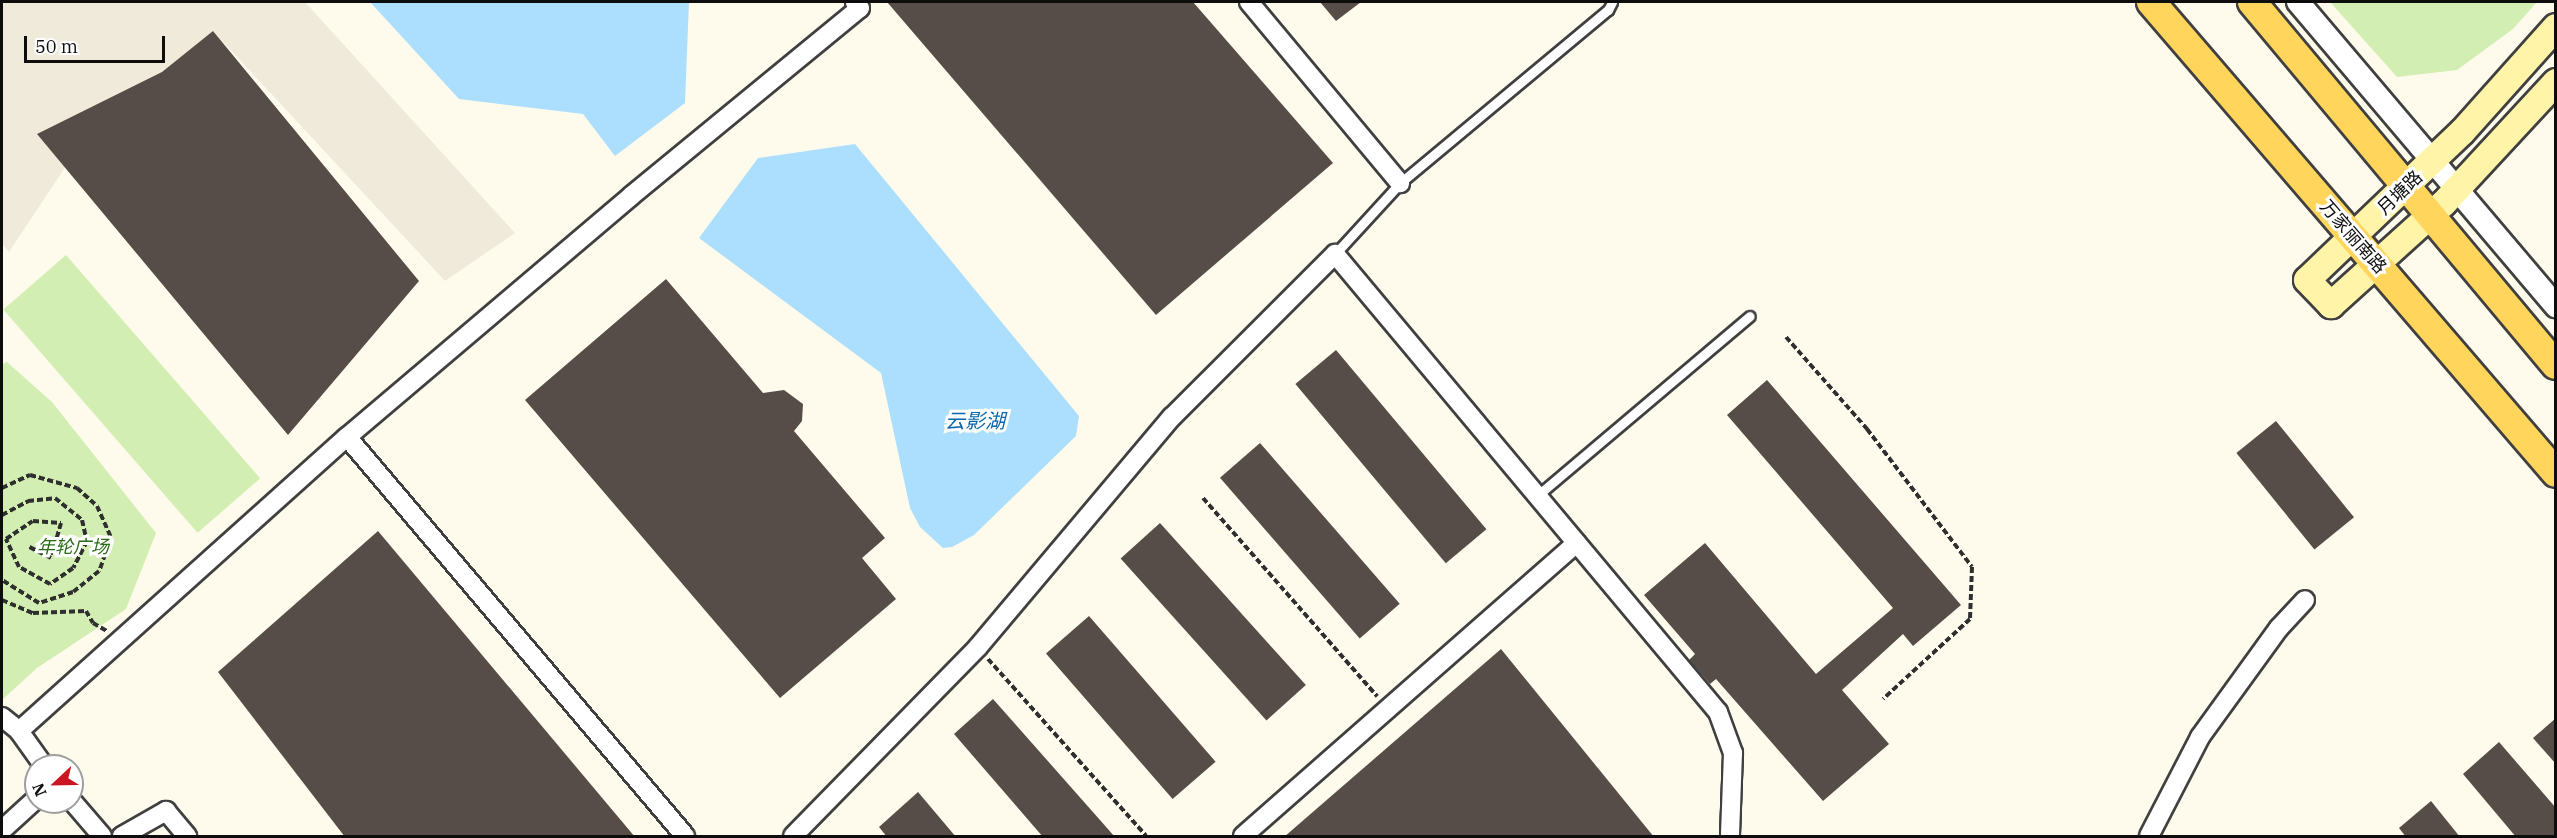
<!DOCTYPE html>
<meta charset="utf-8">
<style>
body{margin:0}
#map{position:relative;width:2557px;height:838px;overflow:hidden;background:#fffbec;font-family:"IBM Plex Serif","Noto Sans SC",serif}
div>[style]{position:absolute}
.green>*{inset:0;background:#d2eeb2;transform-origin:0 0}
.plaza>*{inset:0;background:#f0eadb}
.water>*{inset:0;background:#abdffd}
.building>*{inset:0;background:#574d48;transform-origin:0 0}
.path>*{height:4px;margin-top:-2px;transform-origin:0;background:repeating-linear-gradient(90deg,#2f2f2f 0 6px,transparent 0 9px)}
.roads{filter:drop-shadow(2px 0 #404040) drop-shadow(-2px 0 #404040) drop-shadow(0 2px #404040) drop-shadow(0 -2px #404040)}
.service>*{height:9px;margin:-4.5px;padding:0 4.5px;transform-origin:4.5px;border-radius:4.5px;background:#fff}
.minor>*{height:18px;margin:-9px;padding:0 9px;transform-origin:9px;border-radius:9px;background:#fff}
.tertiary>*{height:22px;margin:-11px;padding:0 11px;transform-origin:11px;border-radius:11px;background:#fff}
.secondary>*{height:26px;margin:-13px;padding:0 13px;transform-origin:13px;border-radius:13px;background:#fff4a7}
.primary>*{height:28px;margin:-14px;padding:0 14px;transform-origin:14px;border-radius:14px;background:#ffd55c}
span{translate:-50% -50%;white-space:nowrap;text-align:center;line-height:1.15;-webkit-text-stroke:6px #fff;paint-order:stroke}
.street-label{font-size:18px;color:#0d0d0d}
.park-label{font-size:18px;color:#2a6b16;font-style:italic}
.water-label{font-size:20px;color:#0967ab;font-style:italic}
.frame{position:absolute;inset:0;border:3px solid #0d0d0d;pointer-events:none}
.north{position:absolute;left:24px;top:754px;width:60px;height:60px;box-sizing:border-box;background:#fff;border:2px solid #9e9e9e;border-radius:50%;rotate:248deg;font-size:16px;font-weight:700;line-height:24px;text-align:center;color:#0d0d0d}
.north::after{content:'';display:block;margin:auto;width:21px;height:27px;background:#cb1622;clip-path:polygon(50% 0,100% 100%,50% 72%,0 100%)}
.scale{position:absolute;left:24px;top:36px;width:141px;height:27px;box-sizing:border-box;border:3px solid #0d0d0d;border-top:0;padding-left:8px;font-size:18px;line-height:21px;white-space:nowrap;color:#0d0d0d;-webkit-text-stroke:4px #fff;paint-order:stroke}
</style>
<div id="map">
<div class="green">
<div style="clip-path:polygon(2330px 2px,2537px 2px,2513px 29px,2457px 70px,2397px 77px)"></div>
<div style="left:66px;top:255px;width:296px;height:83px;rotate:49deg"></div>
<div style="clip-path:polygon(7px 362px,52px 402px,156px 533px,126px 609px,37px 668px,2px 700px,2px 364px)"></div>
</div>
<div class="plaza">
<div style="clip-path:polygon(2px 2px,305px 2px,515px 233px,445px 281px,213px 31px,76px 151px,9px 252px,2px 244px)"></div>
</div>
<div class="water">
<div style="clip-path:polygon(370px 2px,689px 2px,685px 103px,615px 156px,583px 114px,459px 99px)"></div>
<div style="clip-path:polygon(855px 144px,1079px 416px,1076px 436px,974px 535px,952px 547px,943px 548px,920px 527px,910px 508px,881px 373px,699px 238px,758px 158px)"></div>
</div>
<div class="building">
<div style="clip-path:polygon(887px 2px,1193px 2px,1333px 163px,1156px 315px)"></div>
<div style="clip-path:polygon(1320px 2px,1361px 2px,1336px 21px)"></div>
<div style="clip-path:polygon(213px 31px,419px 281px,288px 435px,37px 134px,162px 72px)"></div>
<div style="clip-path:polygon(666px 279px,763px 393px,784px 390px,803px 404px,802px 421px,794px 431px,885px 538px,862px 558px,896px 599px,780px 698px,525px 400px)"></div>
<div style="left:1336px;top:350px;width:234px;height:53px;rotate:50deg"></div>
<div style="clip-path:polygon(1767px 380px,1961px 605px,1913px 646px,1903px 634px,1842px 690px,1889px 744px,1823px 801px,1716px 679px,1710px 684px,1689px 660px,1695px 654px,1644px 595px,1705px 543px,1816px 674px,1893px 608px,1727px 415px)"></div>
<div style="left:2276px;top:421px;width:124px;height:51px;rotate:51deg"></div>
<div style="left:1260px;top:443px;width:213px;height:53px;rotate:49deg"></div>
<div style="left:1160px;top:523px;width:218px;height:53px;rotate:48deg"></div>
<div style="clip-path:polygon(378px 531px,635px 837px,345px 837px,218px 672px)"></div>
<div style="left:1089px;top:616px;width:193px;height:57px;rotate:49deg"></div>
<div style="clip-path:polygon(1501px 649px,1654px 837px,1284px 837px)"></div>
<div style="clip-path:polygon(993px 699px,1115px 837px,1043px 837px,954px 734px)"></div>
<div style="clip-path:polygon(2556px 718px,2556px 764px,2533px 738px)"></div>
<div style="clip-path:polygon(2499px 742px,2556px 808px,2556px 837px,2516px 837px,2463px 774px)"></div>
<div style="clip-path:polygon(918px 792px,956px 837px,887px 837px,879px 827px)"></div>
<div style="clip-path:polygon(2431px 801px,2460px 837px,2406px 837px,2399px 828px)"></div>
</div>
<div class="path">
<div style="left:1786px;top:337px;width:123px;rotate:48.6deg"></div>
<div style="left:1867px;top:429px;width:173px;rotate:52.7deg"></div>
<div style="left:1972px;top:567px;width:52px;rotate:92.2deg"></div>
<div style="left:1970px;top:619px;width:118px;rotate:137.4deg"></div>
<div style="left:2px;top:488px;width:31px;rotate:-25deg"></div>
<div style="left:30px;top:475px;width:49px;rotate:15.5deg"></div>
<div style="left:77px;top:488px;width:27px;rotate:42deg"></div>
<div style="left:97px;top:506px;width:34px;rotate:66deg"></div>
<div style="left:111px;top:537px;width:36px;rotate:109deg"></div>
<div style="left:99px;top:571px;width:33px;rotate:141deg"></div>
<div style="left:73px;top:592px;width:36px;rotate:162deg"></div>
<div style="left:39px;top:603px;width:44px;rotate:-148.1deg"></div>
<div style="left:1203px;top:498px;width:264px;rotate:48.7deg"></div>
<div style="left:2px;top:515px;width:30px;rotate:-28deg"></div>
<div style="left:28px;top:501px;width:27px;rotate:-6deg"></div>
<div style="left:55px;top:498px;width:35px;rotate:39deg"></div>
<div style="left:82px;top:520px;width:22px;rotate:77deg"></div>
<div style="left:87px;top:541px;width:30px;rotate:117deg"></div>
<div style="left:73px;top:568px;width:28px;rotate:145deg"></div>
<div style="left:50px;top:584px;width:35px;rotate:-151deg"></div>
<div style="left:19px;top:567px;width:31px;rotate:-115deg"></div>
<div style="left:6px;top:539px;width:32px;rotate:-34deg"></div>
<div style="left:33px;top:521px;width:28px;rotate:4deg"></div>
<div style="left:61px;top:523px;width:36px;rotate:106deg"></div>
<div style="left:51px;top:558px;width:25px;rotate:-153deg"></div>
<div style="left:2px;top:600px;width:34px;rotate:23deg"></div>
<div style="left:33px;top:613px;width:53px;rotate:-2.2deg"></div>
<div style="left:86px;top:611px;width:14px;rotate:60deg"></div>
<div style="left:93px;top:623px;width:16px;rotate:30deg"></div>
<div style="left:988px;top:659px;width:237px;rotate:48.2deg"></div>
</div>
<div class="roads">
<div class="service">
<div style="left:1335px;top:254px;width:96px;rotate:-47.5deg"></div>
<div style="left:1400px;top:183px;width:271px;rotate:-39.8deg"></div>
<div style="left:1608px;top:10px;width:9px;rotate:-63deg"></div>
<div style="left:1538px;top:495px;width:277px;rotate:-40.2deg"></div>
</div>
<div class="minor">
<div style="left:1249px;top:2px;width:236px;rotate:50.2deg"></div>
<div style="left:347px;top:437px;width:523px;rotate:49.73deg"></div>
<div style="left:2px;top:717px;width:22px;rotate:39deg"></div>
<div style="left:19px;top:731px;width:43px;rotate:54.5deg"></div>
<div style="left:19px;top:731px;width:440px;rotate:-41.9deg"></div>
<div style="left:347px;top:437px;width:372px;rotate:-40.3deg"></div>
<div style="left:631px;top:196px;width:296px;rotate:-39.4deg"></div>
<div style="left:860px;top:8px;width:8px;rotate:-130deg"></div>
<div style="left:72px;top:801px;width:46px;rotate:49.4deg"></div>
<div style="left:2px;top:830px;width:46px;rotate:-42.4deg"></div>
<div style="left:122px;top:836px;width:51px;rotate:-29.6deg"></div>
<div style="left:166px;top:811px;width:33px;rotate:50deg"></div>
<div style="left:793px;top:836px;width:264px;rotate:-45.6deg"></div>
<div style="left:978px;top:647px;width:301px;rotate:-49.9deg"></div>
<div style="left:1172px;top:417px;width:231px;rotate:-45deg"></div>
<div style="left:1335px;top:254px;width:597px;rotate:50.1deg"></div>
<div style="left:1718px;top:712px;width:44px;rotate:69.9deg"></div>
<div style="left:1733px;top:753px;width:83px;rotate:92.1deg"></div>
<div style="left:1243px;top:836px;width:444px;rotate:-41.3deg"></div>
<div style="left:2149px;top:836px;width:111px;rotate:-62.7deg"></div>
<div style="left:2200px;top:737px;width:135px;rotate:-54.1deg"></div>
<div style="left:2279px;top:628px;width:38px;rotate:-47deg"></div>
</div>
<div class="tertiary">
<div style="left:2298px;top:2px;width:399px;rotate:49.7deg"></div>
</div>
<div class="secondary">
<div style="left:2556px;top:27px;width:141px;rotate:131.8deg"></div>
<div style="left:2462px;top:132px;width:214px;rotate:136.3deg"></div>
<div style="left:2307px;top:280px;width:35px;rotate:46deg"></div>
<div style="left:2331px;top:305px;width:152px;rotate:-42.1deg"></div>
<div style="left:2444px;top:203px;width:165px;rotate:-47.2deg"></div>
</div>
<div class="primary">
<div style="left:2151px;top:2px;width:621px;rotate:49.31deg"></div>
<div style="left:2252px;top:2px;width:473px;rotate:50.1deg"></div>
</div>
</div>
<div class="street-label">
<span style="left:2400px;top:193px;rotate:-44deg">月塘路</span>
<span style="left:2353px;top:237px;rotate:49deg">万家丽南路</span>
</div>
<div class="park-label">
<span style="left:73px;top:547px">年轮广场</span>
</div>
<div class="water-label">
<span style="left:975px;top:420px">云影湖</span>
</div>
<div class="frame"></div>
<div class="north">N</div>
<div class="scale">50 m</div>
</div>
